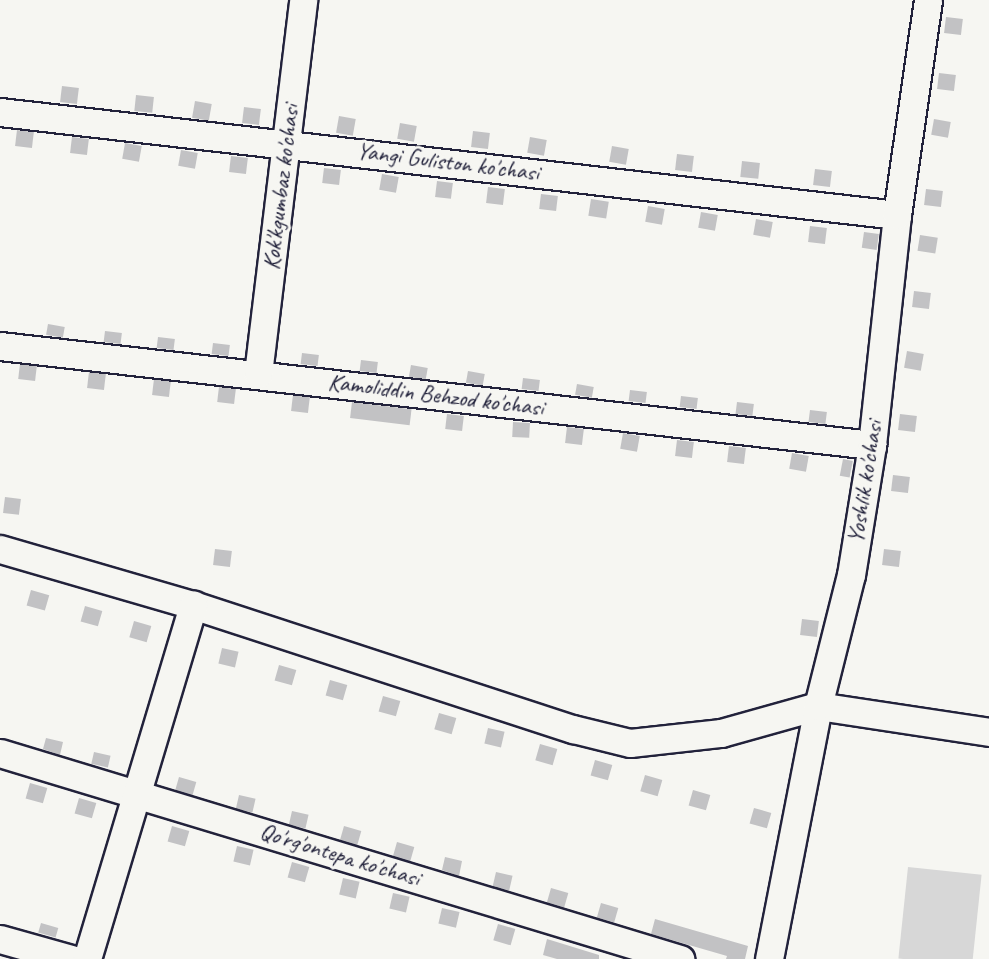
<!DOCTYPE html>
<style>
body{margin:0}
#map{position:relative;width:989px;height:959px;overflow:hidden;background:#f6f6f2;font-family:Caveat,sans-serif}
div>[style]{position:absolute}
.green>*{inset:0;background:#d7d7d7;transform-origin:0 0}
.building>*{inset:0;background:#c2c2c4;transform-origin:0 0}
.roads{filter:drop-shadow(2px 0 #22223b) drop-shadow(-2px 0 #22223b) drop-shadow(0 2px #22223b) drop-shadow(0 -2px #22223b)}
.minor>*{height:27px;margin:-13.5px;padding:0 13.5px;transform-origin:13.5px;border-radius:13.5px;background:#f6f6f2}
span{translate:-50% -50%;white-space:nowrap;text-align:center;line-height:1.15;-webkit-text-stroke:6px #f6f6f2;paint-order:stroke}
.street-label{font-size:24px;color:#22223b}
</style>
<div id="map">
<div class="green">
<div style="left:908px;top:867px;width:74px;height:92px;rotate:6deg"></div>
</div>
<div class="building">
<div style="left:946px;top:17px;width:17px;height:16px;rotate:7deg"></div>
<div style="left:939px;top:73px;width:17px;height:16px;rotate:7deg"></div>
<div style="left:62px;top:86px;width:17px;height:16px;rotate:7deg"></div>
<div style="left:136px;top:95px;width:18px;height:16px;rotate:6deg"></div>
<div style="left:195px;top:101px;width:17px;height:17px;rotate:10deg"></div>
<div style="left:244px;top:107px;width:17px;height:16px;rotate:7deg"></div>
<div style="left:339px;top:116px;width:17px;height:17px;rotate:10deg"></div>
<div style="left:934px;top:119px;width:17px;height:16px;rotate:10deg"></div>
<div style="left:400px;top:123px;width:17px;height:16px;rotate:10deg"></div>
<div style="left:17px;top:130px;width:17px;height:16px;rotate:7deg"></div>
<div style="left:473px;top:131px;width:17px;height:16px;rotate:7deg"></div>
<div style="left:72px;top:137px;width:17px;height:16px;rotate:7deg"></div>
<div style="left:530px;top:137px;width:17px;height:16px;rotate:10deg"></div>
<div style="left:125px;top:143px;width:17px;height:16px;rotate:10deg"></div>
<div style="left:612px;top:146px;width:17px;height:16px;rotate:10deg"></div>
<div style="left:181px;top:150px;width:17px;height:16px;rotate:10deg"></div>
<div style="left:677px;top:154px;width:17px;height:16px;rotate:7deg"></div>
<div style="left:231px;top:156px;width:17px;height:16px;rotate:7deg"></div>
<div style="left:742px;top:161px;width:18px;height:16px;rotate:6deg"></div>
<div style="left:324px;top:168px;width:17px;height:15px;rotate:7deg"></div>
<div style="left:815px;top:169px;width:17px;height:16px;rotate:7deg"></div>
<div style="left:382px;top:174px;width:17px;height:16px;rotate:10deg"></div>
<div style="left:437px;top:181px;width:16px;height:16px;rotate:7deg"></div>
<div style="left:488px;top:187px;width:17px;height:16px;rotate:7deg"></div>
<div style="left:926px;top:189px;width:17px;height:16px;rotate:7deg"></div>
<div style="left:541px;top:194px;width:17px;height:15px;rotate:7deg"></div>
<div style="left:591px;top:199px;width:18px;height:17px;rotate:9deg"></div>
<div style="left:648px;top:206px;width:17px;height:16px;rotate:10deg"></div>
<div style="left:701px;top:212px;width:17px;height:16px;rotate:10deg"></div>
<div style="left:756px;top:219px;width:17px;height:16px;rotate:10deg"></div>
<div style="left:810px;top:226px;width:17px;height:16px;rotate:7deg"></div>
<div style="left:864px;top:232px;width:15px;height:16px;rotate:8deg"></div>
<div style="left:920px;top:235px;width:18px;height:16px;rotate:9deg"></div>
<div style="left:914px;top:291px;width:17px;height:16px;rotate:7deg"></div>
<div style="left:48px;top:324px;width:17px;height:11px;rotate:10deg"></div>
<div style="left:105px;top:331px;width:17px;height:11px;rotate:7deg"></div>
<div style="left:158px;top:337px;width:17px;height:11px;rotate:7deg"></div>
<div style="left:213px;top:343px;width:17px;height:11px;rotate:7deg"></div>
<div style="left:907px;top:351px;width:17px;height:17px;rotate:10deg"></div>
<div style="left:302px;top:353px;width:17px;height:11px;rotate:7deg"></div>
<div style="left:361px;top:360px;width:17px;height:11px;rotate:7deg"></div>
<div style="left:20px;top:364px;width:17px;height:15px;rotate:7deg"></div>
<div style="left:411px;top:365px;width:17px;height:12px;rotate:10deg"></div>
<div style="left:468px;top:371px;width:17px;height:12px;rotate:10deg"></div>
<div style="left:89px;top:372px;width:17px;height:16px;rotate:7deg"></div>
<div style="left:523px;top:378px;width:17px;height:11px;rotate:7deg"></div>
<div style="left:154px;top:379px;width:17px;height:16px;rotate:7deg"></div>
<div style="left:577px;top:384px;width:17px;height:11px;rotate:10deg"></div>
<div style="left:219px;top:387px;width:17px;height:15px;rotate:7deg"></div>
<div style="left:630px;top:390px;width:17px;height:11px;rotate:7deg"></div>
<div style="left:293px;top:395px;width:17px;height:16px;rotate:7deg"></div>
<div style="left:681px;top:396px;width:17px;height:11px;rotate:7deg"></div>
<div style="left:352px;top:402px;width:60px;height:16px;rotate:7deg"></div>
<div style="left:737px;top:402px;width:17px;height:12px;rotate:7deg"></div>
<div style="left:810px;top:410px;width:17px;height:12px;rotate:7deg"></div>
<div style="left:447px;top:414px;width:17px;height:15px;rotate:7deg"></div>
<div style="left:900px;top:414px;width:17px;height:16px;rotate:7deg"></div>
<div style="left:513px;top:422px;width:17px;height:15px;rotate:3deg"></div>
<div style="left:567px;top:427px;width:17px;height:16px;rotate:7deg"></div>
<div style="left:623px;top:433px;width:17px;height:16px;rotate:10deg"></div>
<div style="left:677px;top:440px;width:17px;height:16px;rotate:7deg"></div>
<div style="left:729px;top:446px;width:17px;height:16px;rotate:7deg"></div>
<div style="left:792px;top:453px;width:17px;height:16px;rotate:10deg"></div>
<div style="left:843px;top:459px;width:10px;height:17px;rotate:11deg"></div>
<div style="left:893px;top:475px;width:17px;height:16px;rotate:7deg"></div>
<div style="left:5px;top:497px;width:16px;height:16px;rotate:7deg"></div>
<div style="left:215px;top:549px;width:17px;height:16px;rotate:7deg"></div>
<div style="left:884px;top:549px;width:17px;height:16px;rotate:7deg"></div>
<div style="left:31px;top:590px;width:19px;height:16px;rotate:16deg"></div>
<div style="left:85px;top:606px;width:18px;height:16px;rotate:16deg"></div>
<div style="left:802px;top:619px;width:17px;height:16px;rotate:7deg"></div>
<div style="left:134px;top:621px;width:18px;height:17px;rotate:16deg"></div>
<div style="left:222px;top:648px;width:17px;height:16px;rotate:13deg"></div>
<div style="left:279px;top:665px;width:18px;height:16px;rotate:16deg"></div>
<div style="left:330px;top:680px;width:18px;height:16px;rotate:16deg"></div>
<div style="left:383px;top:696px;width:18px;height:16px;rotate:16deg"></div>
<div style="left:439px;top:713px;width:18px;height:17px;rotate:16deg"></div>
<div style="left:488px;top:728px;width:17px;height:16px;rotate:13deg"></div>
<div style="clip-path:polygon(46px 738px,63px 742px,60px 755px,43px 749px)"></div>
<div style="left:540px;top:744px;width:18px;height:17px;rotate:16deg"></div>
<div style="left:94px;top:752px;width:17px;height:12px;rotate:13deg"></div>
<div style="left:595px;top:760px;width:18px;height:16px;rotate:16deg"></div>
<div style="left:645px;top:775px;width:18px;height:17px;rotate:16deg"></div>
<div style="left:179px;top:777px;width:18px;height:14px;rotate:16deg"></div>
<div style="left:30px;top:783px;width:18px;height:16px;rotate:16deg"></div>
<div style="left:693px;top:790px;width:18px;height:16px;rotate:16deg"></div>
<div style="left:239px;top:795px;width:17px;height:14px;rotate:13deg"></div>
<div style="left:79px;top:798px;width:18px;height:16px;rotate:16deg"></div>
<div style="left:754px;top:808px;width:18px;height:16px;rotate:16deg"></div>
<div style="left:292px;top:811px;width:17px;height:14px;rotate:13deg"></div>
<div style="left:172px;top:826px;width:18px;height:16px;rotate:16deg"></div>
<div style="left:344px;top:826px;width:18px;height:15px;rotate:16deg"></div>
<div style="left:397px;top:842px;width:18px;height:15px;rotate:16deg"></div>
<div style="left:237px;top:846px;width:17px;height:16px;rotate:13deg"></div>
<div style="clip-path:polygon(445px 857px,462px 861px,459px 876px,442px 870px)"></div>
<div style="left:292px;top:862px;width:18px;height:16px;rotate:16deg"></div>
<div style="left:496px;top:872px;width:17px;height:15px;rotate:13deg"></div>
<div style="left:343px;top:878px;width:17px;height:17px;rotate:13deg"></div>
<div style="left:551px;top:888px;width:18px;height:15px;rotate:16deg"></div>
<div style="left:393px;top:893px;width:17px;height:16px;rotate:13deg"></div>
<div style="left:601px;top:903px;width:18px;height:15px;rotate:16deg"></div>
<div style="left:442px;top:908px;width:18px;height:16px;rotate:13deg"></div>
<div style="clip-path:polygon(655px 919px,748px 946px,745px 959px,726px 959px,727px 956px,651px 934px)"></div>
<div style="left:41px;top:923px;width:18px;height:10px;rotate:16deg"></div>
<div style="left:498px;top:924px;width:18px;height:17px;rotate:16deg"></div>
<div style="clip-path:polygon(547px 939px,599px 955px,599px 959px,557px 959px,543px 955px)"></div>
</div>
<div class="roads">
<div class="minor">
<div style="left:0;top:112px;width:903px;rotate:6.55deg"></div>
<div style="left:0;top:346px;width:878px;rotate:6.48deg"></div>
<div style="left:258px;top:374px;width:377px;rotate:-83.1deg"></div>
<div style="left:0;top:549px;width:201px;rotate:16.2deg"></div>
<div style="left:193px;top:605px;width:400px;rotate:18.1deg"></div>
<div style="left:573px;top:729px;width:59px;rotate:13.8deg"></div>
<div style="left:630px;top:743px;width:92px;rotate:-6.3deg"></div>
<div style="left:721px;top:733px;width:101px;rotate:-15.6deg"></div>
<div style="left:818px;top:706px;width:173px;rotate:8.6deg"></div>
<div style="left:0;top:753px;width:711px;rotate:16.85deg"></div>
<div style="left:0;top:939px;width:74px;rotate:15.7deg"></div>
<div style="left:87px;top:959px;width:370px;rotate:-73.3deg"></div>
<div style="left:769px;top:959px;width:258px;rotate:-79deg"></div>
<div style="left:818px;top:706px;width:135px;rotate:-75.9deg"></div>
<div style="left:851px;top:575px;width:132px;rotate:-80.8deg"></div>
<div style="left:872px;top:445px;width:231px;rotate:-83.8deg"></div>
<div style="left:897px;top:215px;width:217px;rotate:-81.8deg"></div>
</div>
</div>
<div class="street-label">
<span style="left:448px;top:162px;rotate:7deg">Yangi Guliston ko'chasi</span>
<span style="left:281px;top:187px;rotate:-83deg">Kok'kgumbaz ko'chasi</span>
<span style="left:436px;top:395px;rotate:7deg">Kamoliddin Behzod ko'chasi</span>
<span style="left:865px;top:482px;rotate:-81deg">Yoshlik ko'chasi</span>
<span style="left:340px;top:855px;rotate:17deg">Qo'rg'ontepa ko'chasi</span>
</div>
</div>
